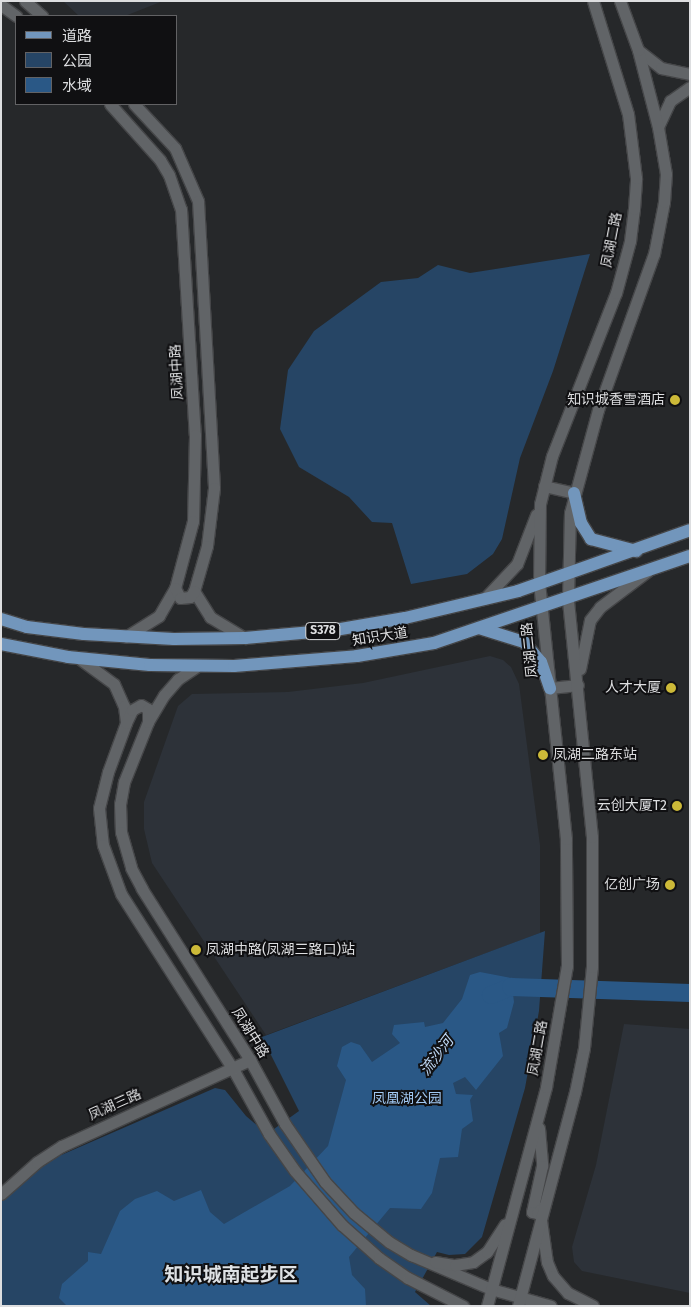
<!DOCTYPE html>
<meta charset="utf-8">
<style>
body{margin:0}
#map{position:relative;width:691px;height:1307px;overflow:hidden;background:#26282a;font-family:"Fira Sans","Noto Sans SC",sans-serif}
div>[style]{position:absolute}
.built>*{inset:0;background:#2d3239}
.green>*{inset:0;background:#264565}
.water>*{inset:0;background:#2a5886}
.river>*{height:18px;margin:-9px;padding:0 9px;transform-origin:9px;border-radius:9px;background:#2a5886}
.roads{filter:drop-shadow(1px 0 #454648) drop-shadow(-1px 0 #454648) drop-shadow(0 1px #454648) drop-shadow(0 -1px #454648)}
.tertiary>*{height:11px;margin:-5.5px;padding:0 5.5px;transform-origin:5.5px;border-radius:5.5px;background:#616467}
.primary>*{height:12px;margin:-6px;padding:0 6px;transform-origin:6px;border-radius:6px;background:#7296bc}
.dots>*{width:14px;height:14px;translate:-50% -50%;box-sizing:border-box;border:2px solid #101012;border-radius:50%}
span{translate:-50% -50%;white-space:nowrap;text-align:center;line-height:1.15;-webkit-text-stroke:4px #101012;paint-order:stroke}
.shield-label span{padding:1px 4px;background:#101012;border:1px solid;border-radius:4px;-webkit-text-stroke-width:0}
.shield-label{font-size:12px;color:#dddee0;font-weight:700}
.street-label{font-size:14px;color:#dddee0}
.poi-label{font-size:14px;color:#dddee0}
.right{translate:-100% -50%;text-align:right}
.left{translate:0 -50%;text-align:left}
.park-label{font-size:14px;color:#a1c8f2}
.water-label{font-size:15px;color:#c0daf7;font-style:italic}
.district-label{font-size:19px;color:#dfe2e5;font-weight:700}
.frame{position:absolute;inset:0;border:2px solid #dddee0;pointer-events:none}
.legend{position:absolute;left:15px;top:15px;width:162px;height:90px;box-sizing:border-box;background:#101012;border:1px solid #626264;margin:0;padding:6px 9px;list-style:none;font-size:15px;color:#dddee0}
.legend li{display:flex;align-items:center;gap:10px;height:25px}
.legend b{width:25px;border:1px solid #626264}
</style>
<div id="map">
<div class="built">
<div style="clip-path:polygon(63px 1px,163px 1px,125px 16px,79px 16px)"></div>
<div style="clip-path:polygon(490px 656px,503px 660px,511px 667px,519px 684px,540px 845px,540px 933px,266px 1035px,152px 863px,144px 829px,144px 802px,178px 706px,192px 694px,288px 692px,363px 683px)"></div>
<div style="clip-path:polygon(624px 1024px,690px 1029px,690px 1293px,582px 1271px,574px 1262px,572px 1247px,596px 1165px)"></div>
</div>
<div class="green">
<div style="clip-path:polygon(590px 254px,553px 371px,520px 458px,502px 539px,493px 554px,467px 574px,411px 584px,392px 523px,372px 522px,349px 497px,299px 467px,280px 429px,288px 370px,314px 331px,381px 282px,418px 278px,438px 265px,470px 273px)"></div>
<div style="clip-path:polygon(545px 931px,539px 1011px,525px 1088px,482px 1237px,465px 1254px,449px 1255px,437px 1252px,415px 1292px,431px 1306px,1px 1306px,1px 1202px,30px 1175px,59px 1156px,215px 1088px,225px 1090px,246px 1116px,267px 1134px,299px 1111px,262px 1037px)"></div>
</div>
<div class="water">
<div style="clip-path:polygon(480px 972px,511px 978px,514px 1002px,507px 1028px,499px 1033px,503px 1056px,476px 1090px,465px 1077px,453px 1083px,456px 1094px,473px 1095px,470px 1100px,473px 1121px,462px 1129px,458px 1157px,440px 1158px,432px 1193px,421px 1209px,390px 1208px,349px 1257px,352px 1275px,365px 1289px,366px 1306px,67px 1306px,59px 1298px,62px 1284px,88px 1261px,88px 1252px,101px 1254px,120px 1211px,135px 1199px,157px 1191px,174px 1201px,201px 1190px,210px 1212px,224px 1224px,290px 1186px,328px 1146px,346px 1080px,337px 1066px,342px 1047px,351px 1042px,360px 1045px,372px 1062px,400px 1043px,392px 1034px,394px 1025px,424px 1022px,425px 1027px,443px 1023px,462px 999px,470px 975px)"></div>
</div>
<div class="river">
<div style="left:491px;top:995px;width:22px;rotate:-22deg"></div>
<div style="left:511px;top:987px;width:179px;rotate:1.9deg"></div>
</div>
<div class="roads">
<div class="tertiary">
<div style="left:25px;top:1px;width:23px;rotate:41deg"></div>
<div style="left:1px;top:5px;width:19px;rotate:36deg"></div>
<div style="left:638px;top:50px;width:29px;rotate:38deg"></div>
<div style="left:661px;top:68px;width:30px;rotate:12deg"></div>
<div style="left:110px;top:104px;width:75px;rotate:48.2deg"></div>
<div style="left:160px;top:160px;width:17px;rotate:59deg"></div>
<div style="left:169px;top:175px;width:36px;rotate:71deg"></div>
<div style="left:181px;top:209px;width:226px;rotate:86.5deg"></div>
<div style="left:195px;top:435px;width:86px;rotate:91.3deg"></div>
<div style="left:193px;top:521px;width:69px;rotate:105deg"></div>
<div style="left:175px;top:588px;width:32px;rotate:120deg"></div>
<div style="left:159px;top:616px;width:39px;rotate:148deg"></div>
<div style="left:134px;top:104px;width:60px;rotate:47deg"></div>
<div style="left:175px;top:148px;width:58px;rotate:66.5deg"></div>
<div style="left:198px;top:201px;width:287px;rotate:86.8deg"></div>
<div style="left:214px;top:488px;width:58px;rotate:96.9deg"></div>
<div style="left:207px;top:546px;width:47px;rotate:106.1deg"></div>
<div style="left:194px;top:591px;width:31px;rotate:58deg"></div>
<div style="left:210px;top:617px;width:41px;rotate:31deg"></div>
<div style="left:658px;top:127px;width:29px;rotate:-65deg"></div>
<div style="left:670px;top:101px;width:24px;rotate:-35deg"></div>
<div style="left:544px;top:486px;width:31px;rotate:13deg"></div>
<div style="left:175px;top:588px;width:11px;rotate:63deg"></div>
<div style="left:180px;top:598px;width:10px;rotate:-6deg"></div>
<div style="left:190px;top:597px;width:7px;rotate:-56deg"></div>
<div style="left:484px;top:599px;width:48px;rotate:-46.7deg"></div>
<div style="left:517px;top:564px;width:53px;rotate:-68.8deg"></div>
<div style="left:80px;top:659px;width:42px;rotate:36.3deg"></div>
<div style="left:114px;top:684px;width:24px;rotate:66deg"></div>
<div style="left:124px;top:706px;width:17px;rotate:83deg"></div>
<div style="left:126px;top:723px;width:52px;rotate:110.2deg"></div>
<div style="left:108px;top:772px;width:37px;rotate:104deg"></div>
<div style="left:99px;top:808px;width:37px;rotate:84deg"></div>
<div style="left:103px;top:845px;width:52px;rotate:69.8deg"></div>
<div style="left:121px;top:894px;width:208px;rotate:57.4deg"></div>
<div style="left:233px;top:1069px;width:74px;rotate:61deg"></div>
<div style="left:269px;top:1134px;width:45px;rotate:54.9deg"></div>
<div style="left:295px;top:1171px;width:72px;rotate:49deg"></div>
<div style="left:342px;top:1225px;width:50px;rotate:41.7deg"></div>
<div style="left:379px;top:1258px;width:35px;rotate:35deg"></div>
<div style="left:408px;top:1278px;width:62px;rotate:27deg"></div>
<div style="left:196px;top:667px;width:22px;rotate:146deg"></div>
<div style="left:178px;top:679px;width:21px;rotate:131deg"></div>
<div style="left:164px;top:695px;width:31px;rotate:121deg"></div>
<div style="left:148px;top:722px;width:65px;rotate:111.8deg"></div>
<div style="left:124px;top:782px;width:22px;rotate:100deg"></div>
<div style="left:120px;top:804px;width:28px;rotate:88deg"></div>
<div style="left:121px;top:832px;width:37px;rotate:74deg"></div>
<div style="left:131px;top:868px;width:24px;rotate:62deg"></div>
<div style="left:142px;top:889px;width:202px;rotate:57.7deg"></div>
<div style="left:250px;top:1060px;width:73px;rotate:61.3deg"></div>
<div style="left:285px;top:1124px;width:70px;rotate:55.4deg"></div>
<div style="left:325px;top:1182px;width:42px;rotate:46.9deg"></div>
<div style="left:354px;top:1213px;width:45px;rotate:39.6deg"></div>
<div style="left:389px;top:1242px;width:26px;rotate:31deg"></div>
<div style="left:411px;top:1255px;width:87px;rotate:23deg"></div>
<div style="left:491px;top:1289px;width:62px;rotate:15.8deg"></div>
<div style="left:580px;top:669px;width:50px;rotate:-78.5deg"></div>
<div style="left:590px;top:620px;width:16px;rotate:-52deg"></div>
<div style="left:600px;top:607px;width:60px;rotate:-36.9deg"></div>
<div style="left:550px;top:688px;width:28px;rotate:-6deg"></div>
<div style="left:126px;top:723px;width:14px;rotate:-65deg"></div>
<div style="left:132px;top:710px;width:10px;rotate:-29deg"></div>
<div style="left:141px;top:705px;width:8px;rotate:30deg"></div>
<div style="left:148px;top:709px;width:13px;rotate:90deg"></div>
<div style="left:539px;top:1128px;width:38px;rotate:85deg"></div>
<div style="left:542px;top:1166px;width:47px;rotate:102.3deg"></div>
<div style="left:532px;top:1212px;width:5px;rotate:11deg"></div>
<div style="left:537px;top:1213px;width:10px;rotate:-45deg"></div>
<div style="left:1px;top:1194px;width:48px;rotate:-41.6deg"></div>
<div style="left:37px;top:1162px;width:30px;rotate:-33deg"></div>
<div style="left:62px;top:1146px;width:207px;rotate:-24.6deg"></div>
<div style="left:541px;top:1220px;width:42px;rotate:81.9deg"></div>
<div style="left:547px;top:1262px;width:15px;rotate:67deg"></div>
<div style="left:553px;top:1276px;width:23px;rotate:49deg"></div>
<div style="left:568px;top:1293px;width:28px;rotate:27deg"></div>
<div style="left:435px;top:1262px;width:20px;rotate:9deg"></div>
<div style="left:455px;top:1265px;width:18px;rotate:-9deg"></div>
<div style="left:473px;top:1262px;width:17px;rotate:-36deg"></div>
<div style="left:487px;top:1252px;width:33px;rotate:-57deg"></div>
<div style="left:487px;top:1306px;width:227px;rotate:-74.9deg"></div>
<div style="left:546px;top:1087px;width:123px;rotate:-80.2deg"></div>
<div style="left:567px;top:966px;width:127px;rotate:-90.5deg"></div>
<div style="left:566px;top:839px;width:256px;rotate:-96deg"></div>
<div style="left:539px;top:584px;width:80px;rotate:-89.3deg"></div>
<div style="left:540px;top:504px;width:49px;rotate:-76deg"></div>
<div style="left:552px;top:456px;width:175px;rotate:-68.6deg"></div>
<div style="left:616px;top:293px;width:54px;rotate:-74.9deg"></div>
<div style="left:630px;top:241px;width:32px;rotate:-83deg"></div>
<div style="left:634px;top:209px;width:31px;rotate:-86deg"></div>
<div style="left:636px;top:178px;width:64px;rotate:-97.1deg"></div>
<div style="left:628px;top:114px;width:118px;rotate:-107.2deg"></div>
<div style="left:518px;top:1306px;width:221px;rotate:-75.1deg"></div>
<div style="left:575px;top:1092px;width:45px;rotate:-78.4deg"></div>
<div style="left:584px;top:1048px;width:81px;rotate:-84.4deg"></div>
<div style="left:592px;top:967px;width:130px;rotate:-90deg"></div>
<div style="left:592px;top:837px;width:239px;rotate:-95.8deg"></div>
<div style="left:568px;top:599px;width:86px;rotate:-88.7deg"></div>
<div style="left:570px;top:513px;width:107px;rotate:-74.8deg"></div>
<div style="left:598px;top:410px;width:166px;rotate:-70.3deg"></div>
<div style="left:654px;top:254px;width:53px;rotate:-79.1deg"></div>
<div style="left:664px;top:202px;width:28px;rotate:-86deg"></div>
<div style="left:666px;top:174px;width:48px;rotate:-99.7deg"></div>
<div style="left:658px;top:127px;width:80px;rotate:-104.6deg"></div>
<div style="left:638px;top:50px;width:52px;rotate:-110.2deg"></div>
</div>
<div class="primary">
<div style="left:574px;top:493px;width:31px;rotate:77deg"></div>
<div style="left:581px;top:523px;width:19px;rotate:58deg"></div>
<div style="left:591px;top:539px;width:47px;rotate:14.9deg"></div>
<div style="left:1px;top:619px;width:27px;rotate:17deg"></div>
<div style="left:27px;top:627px;width:57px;rotate:7deg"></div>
<div style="left:84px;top:634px;width:90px;rotate:3.2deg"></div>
<div style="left:174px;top:639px;width:71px;rotate:-0.8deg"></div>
<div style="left:245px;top:638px;width:90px;rotate:-5.1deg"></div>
<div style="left:335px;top:630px;width:71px;rotate:-9.7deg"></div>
<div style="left:405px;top:618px;width:116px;rotate:-13.4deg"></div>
<div style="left:518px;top:591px;width:182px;rotate:-19.5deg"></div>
<div style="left:479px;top:628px;width:47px;rotate:17.3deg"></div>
<div style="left:524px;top:642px;width:26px;rotate:50deg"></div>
<div style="left:541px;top:662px;width:28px;rotate:71deg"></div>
<div style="left:1px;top:644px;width:68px;rotate:11deg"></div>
<div style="left:68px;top:657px;width:82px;rotate:5.6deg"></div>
<div style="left:150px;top:665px;width:84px;rotate:0.7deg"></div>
<div style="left:234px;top:666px;width:123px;rotate:-4.6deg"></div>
<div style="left:357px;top:656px;width:78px;rotate:-9.6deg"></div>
<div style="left:434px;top:643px;width:270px;rotate:-18.8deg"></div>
</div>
</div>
<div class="dots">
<div style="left:675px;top:400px;background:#ccb938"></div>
<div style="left:671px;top:688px;background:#ccb938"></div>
<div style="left:543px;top:755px;background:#ccb938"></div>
<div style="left:677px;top:806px;background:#ccb938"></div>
<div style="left:670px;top:885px;background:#ccb938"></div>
<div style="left:196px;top:950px;background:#ccb938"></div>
</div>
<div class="shield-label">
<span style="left:323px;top:631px">S378</span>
</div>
<div class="street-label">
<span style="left:612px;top:240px;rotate:-79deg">凤湖二路</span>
<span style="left:177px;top:372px;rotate:-93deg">凤湖中路</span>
<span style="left:380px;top:637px;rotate:-9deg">知识大道</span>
<span style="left:530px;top:650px;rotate:-96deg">凤湖二路</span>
<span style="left:250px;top:1033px;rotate:58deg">凤湖中路</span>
<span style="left:538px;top:1048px;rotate:-80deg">凤湖二路</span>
<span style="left:115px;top:1105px;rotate:-24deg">凤湖三路</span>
</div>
<div class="poi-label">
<span class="right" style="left:665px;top:400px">知识城香雪酒店</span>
<span class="right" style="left:661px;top:688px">人才大厦</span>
<span class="left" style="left:553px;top:755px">凤湖二路东站</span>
<span class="right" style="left:667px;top:806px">云创大厦T2</span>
<span class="right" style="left:660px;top:885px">亿创广场</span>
<span class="left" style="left:206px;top:950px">凤湖中路(凤湖三路口)站</span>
</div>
<div class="park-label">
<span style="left:407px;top:1099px">凤凰湖公园</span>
</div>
<div class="water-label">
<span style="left:437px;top:1056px;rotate:-53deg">流沙河</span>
</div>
<div class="district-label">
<span style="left:231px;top:1275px">知识城南起步区</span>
</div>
<div class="frame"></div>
<ul class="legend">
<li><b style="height:6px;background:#7296bc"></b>道路</li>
<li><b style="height:14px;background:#264565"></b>公园</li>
<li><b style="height:14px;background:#2a5886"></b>水域</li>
</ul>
</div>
